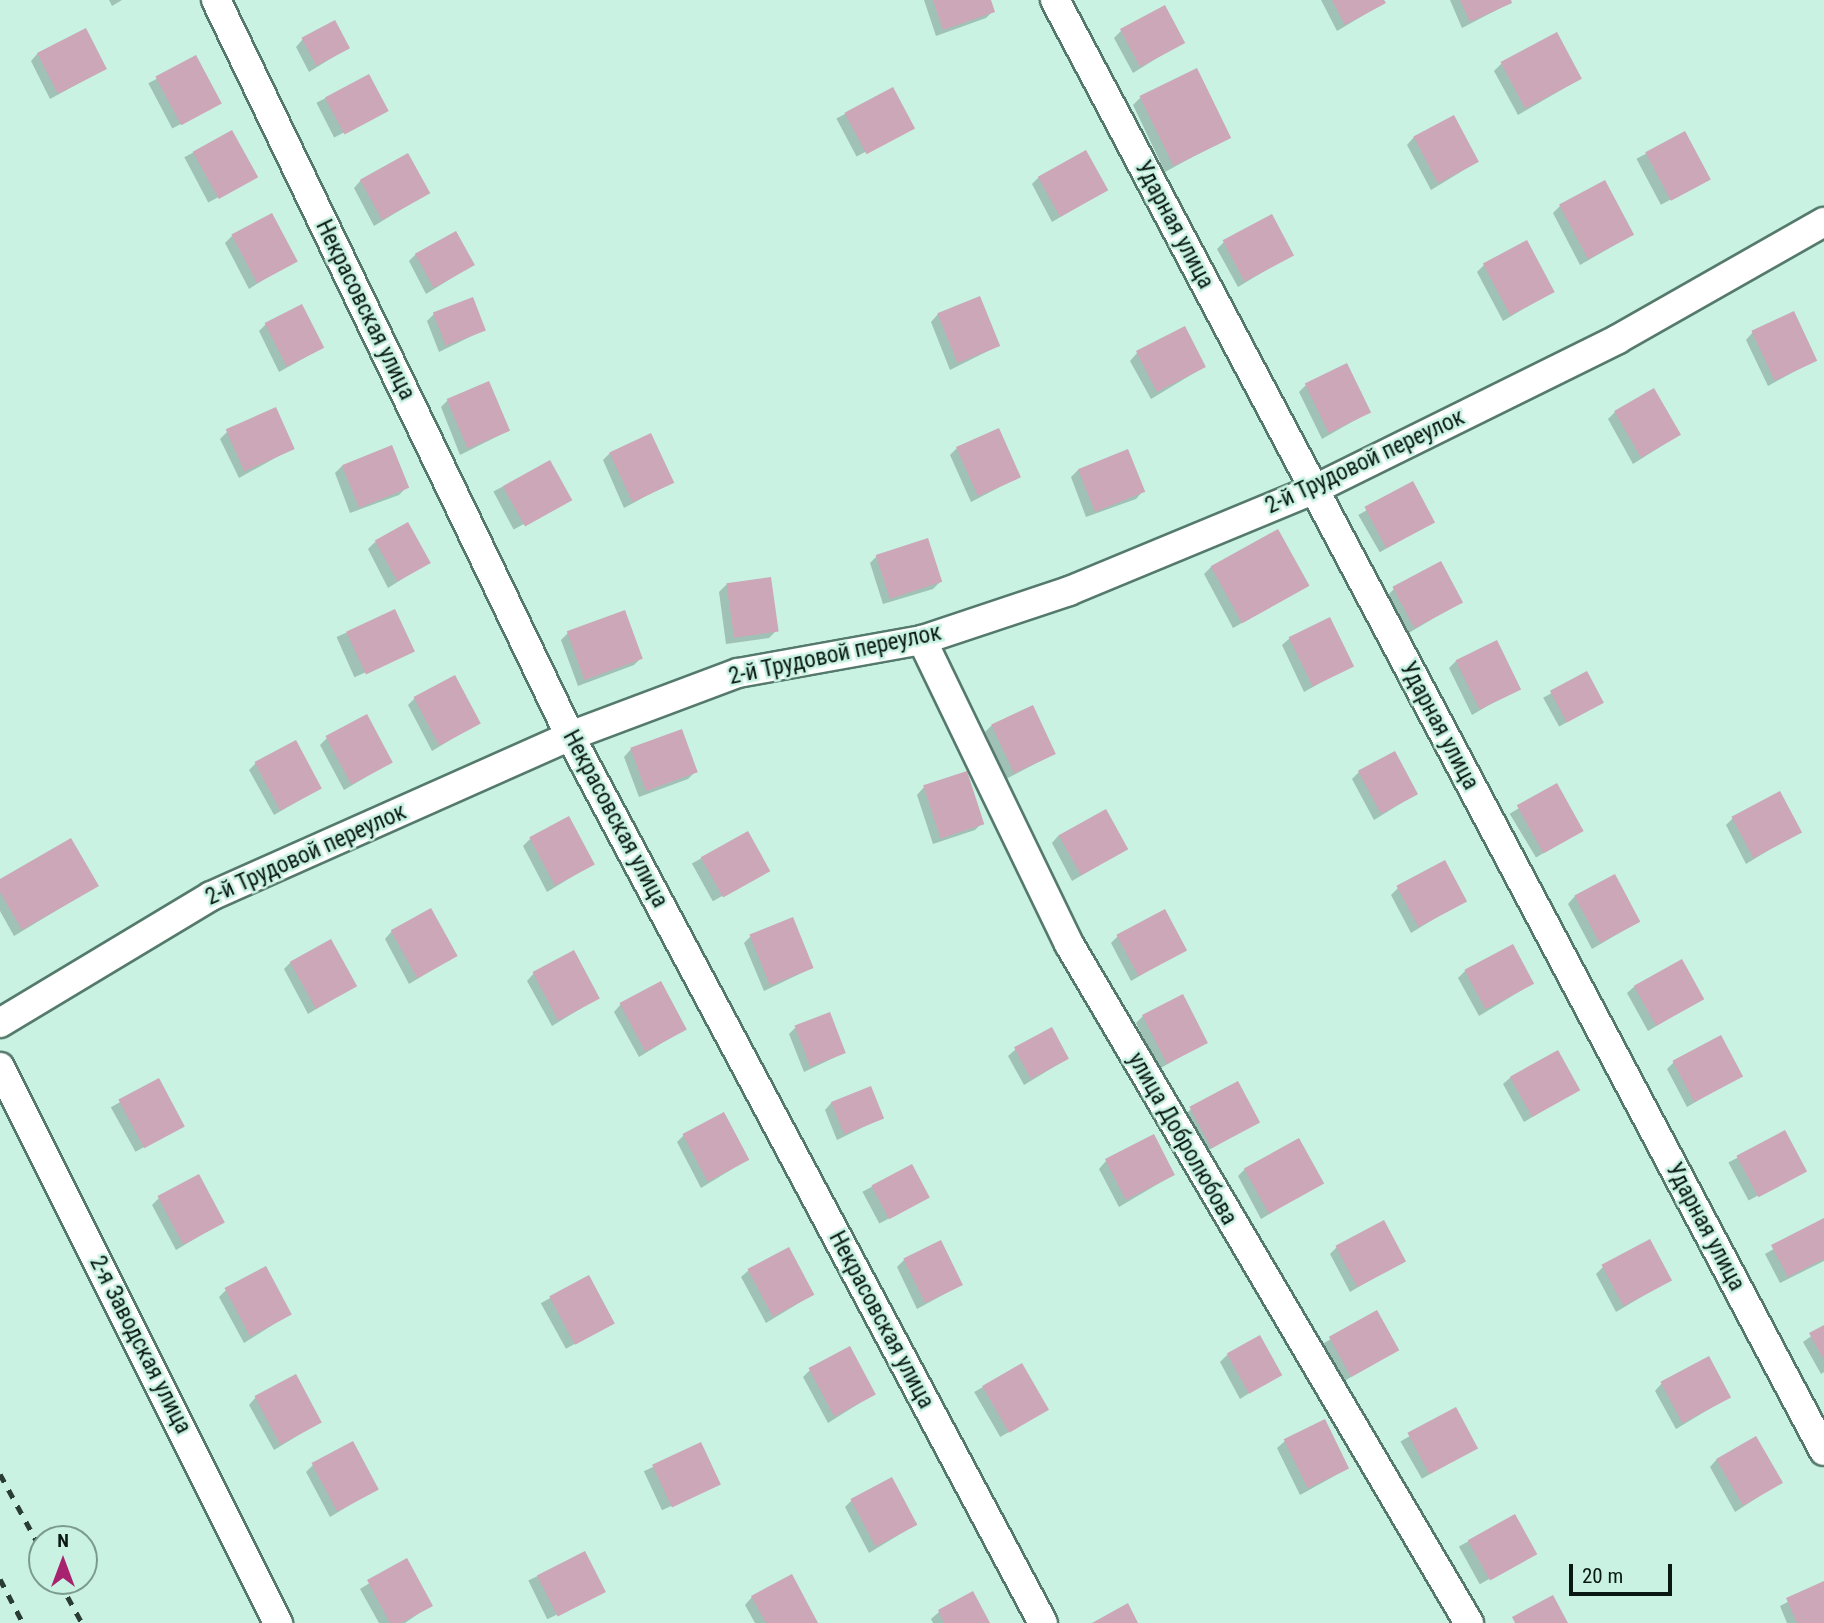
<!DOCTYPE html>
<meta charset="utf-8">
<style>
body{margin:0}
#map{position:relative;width:1824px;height:1623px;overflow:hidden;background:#c9f2e3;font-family:"Roboto Condensed",sans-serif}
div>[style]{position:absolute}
.shadow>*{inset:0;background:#0003;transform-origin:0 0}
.building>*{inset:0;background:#cca7b7;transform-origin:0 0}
.roads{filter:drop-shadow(2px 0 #557a6d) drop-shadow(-2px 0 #557a6d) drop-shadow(0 2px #557a6d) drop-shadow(0 -2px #557a6d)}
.street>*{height:28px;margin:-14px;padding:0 14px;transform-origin:14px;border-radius:14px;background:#fff}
.rail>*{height:5px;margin-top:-2.5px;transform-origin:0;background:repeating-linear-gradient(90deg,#293c35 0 9px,transparent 0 18px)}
span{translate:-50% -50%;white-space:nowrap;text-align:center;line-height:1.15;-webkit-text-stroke:5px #c9f2e3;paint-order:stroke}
.street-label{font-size:23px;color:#091813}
.north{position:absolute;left:28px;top:1525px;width:70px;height:70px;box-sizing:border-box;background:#c9f2e3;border:2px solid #7c9b90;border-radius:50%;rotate:0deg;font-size:19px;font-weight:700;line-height:28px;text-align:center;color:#091813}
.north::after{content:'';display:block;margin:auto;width:24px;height:32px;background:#a7236f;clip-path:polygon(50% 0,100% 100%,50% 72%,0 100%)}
.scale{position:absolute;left:1569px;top:1564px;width:103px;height:32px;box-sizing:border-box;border:4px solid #091813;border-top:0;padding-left:9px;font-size:21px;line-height:24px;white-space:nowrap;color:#091813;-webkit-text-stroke:5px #c9f2e3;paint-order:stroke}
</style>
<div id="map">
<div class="shadow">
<div style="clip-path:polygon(109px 0,122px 0,112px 6px)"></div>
<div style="clip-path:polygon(924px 0,989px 0,993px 11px,986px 18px,936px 36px)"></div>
<div style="clip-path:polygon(1321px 0,1382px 0,1384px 3px,1337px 31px)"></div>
<div style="clip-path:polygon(1450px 0,1509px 0,1510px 3px,1462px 28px)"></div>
<div style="clip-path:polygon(1121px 31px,1183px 42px,1133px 73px,1114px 38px)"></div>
<div style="clip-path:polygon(303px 39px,348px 48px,309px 72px,296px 47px)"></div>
<div style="clip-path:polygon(38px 53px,105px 69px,50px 99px,31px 61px)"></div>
<div style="left:196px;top:58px;width:51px;height:54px;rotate:62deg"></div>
<div style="clip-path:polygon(1501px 64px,1580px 79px,1518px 115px,1494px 71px)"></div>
<div style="left:369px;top:76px;width:39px;height:59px;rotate:63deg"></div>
<div style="left:892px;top:89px;width:43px;height:63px;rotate:62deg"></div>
<div style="clip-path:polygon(1140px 98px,1229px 137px,1165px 172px,1133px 105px)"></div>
<div style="left:232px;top:132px;width:51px;height:54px;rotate:62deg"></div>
<div style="left:1685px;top:133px;width:52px;height:55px;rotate:62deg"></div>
<div style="clip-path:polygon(1414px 137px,1477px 162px,1431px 190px,1407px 145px)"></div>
<div style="clip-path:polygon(1039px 177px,1106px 190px,1052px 222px,1032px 184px)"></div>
<div style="clip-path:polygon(361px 180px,428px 193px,374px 226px,354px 188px)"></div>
<div style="clip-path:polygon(1560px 206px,1632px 235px,1580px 265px,1553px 213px)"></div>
<div style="clip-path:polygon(232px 236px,295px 260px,249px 289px,225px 243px)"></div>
<div style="clip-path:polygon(1224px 242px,1291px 255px,1238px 287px,1217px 249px)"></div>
<div style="clip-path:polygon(416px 254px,473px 265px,426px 294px,409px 261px)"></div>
<div style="clip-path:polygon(1484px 265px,1553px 291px,1503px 321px,1477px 272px)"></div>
<div style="clip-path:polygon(434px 314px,484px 330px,439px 352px,427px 321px)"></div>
<div style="clip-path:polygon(938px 314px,998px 346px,950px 370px,931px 322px)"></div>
<div style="clip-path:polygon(266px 324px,322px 348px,279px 372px,259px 331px)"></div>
<div style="clip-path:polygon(1753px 332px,1815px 360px,1768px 386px,1746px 340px)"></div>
<div style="clip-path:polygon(1137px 353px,1204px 367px,1151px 399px,1130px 361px)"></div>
<div style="clip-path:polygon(1306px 385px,1369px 412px,1322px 439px,1299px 392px)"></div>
<div style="clip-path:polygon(448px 400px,508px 431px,460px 455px,441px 407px)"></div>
<div style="clip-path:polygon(1615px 412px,1679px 435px,1633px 464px,1608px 419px)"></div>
<div style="clip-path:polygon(227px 432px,293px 448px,239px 478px,220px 439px)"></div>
<div style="clip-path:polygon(957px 448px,1019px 477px,971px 502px,950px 455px)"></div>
<div style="clip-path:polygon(610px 453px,672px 482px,624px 508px,603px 460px)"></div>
<div style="left:549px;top:462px;width:43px;height:63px;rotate:62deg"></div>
<div style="clip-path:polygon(342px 466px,407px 487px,399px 495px,350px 513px,335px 473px)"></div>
<div style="clip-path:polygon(1078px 470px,1143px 491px,1136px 499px,1086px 517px,1071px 477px)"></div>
<div style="left:1412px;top:484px;width:43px;height:62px;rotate:60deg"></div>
<div style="clip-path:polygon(375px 542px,429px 562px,388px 588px,368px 549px)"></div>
<div style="clip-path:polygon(877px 556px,940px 582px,933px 589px,883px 604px,870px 563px)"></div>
<div style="clip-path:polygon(1211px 567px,1307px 586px,1233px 628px,1204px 574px)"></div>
<div style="clip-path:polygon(727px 584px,777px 630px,769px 638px,726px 644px,719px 592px)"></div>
<div style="clip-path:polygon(1394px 589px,1461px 602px,1407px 634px,1387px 596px)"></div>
<div style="left:395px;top:611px;width:44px;height:64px;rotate:66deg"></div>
<div style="clip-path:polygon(568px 633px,641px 658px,634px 665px,578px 686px,561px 640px)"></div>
<div style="clip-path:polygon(1290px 638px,1352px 665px,1304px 692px,1282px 645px)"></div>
<div style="clip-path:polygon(1456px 661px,1518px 688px,1472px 715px,1449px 668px)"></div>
<div style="left:1586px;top:674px;width:33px;height:49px;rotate:61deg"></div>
<div style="clip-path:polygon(415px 698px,478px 723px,432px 751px,408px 705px)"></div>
<div style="clip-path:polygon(992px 725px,1054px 754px,1006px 779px,985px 732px)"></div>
<div style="clip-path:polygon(327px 738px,391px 762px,344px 790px,320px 745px)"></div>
<div style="clip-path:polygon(631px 749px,696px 771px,688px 779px,639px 797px,624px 757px)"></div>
<div style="clip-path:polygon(256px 763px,320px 788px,274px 815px,249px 770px)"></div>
<div style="clip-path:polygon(1359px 772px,1416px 794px,1374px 820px,1352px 779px)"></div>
<div style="left:1556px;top:786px;width:51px;height:54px;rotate:59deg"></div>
<div style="clip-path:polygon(924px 787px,982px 823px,975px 830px,933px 844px,917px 795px)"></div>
<div style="clip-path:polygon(1733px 818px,1800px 831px,1746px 864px,1726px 825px)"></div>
<div style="left:747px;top:833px;width:43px;height:63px;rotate:61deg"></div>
<div style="clip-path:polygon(1059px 835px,1126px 849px,1072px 881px,1052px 843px)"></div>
<div style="clip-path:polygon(530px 839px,593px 864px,547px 892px,523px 846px)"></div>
<div style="clip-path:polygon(0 881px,97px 886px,14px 936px,0 911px)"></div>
<div style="clip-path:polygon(1398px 888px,1465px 900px,1411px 933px,1391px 895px)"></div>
<div style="clip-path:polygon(1575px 896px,1638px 922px,1592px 949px,1568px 904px)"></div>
<div style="clip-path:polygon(392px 931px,455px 956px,409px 984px,385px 939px)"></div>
<div style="clip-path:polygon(751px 936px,812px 968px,764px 991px,744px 943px)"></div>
<div style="clip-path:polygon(1118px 936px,1185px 949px,1131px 981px,1111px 943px)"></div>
<div style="clip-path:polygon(291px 962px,354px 986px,308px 1014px,284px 969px)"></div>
<div style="clip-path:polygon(1465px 971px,1532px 984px,1479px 1016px,1458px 978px)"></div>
<div style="clip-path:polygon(534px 973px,598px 998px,552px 1026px,527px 981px)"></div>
<div style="clip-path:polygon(1635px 986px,1701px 999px,1648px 1031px,1627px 993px)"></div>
<div style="clip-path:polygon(621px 1004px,685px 1029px,639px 1057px,614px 1012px)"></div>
<div style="clip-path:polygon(1143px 1016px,1206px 1042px,1159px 1069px,1136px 1023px)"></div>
<div style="clip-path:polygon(796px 1027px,844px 1053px,804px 1072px,789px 1034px)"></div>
<div style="clip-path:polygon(1016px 1049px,1067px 1059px,1024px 1085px,1008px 1056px)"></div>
<div style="clip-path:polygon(1674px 1062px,1741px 1075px,1687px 1107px,1667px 1069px)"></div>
<div style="clip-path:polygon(1511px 1077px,1578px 1090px,1524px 1122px,1503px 1084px)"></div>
<div style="left:158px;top:1081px;width:51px;height:54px;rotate:61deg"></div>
<div style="clip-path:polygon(832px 1102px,882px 1118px,837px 1140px,825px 1110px)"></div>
<div style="clip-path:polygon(1191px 1109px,1258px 1121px,1204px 1153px,1184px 1116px)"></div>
<div style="left:1784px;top:1133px;width:43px;height:63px;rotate:62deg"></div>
<div style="clip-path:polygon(684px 1135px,747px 1160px,701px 1188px,677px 1142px)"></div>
<div style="clip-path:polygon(1106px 1161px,1173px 1175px,1119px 1207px,1099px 1169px)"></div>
<div style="left:911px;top:1166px;width:36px;height:55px;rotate:62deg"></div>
<div style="clip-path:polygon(1245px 1169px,1321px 1183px,1261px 1219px,1238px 1176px)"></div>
<div style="clip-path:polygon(159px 1198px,223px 1222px,176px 1250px,152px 1205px)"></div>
<div style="clip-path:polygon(1824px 1220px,1824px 1261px,1780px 1283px,1765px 1254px)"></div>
<div style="clip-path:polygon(1337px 1247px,1404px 1260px,1350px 1292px,1330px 1254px)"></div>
<div style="clip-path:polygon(904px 1260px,961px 1285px,917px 1309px,897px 1267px)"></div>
<div style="clip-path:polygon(1603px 1267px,1670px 1280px,1616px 1312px,1596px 1274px)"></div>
<div style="clip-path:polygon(749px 1270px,812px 1295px,766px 1323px,741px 1277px)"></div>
<div style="left:588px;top:1277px;width:52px;height:54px;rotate:61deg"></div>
<div style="clip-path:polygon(226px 1290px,290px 1314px,244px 1343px,219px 1297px)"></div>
<div style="left:1376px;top:1313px;width:43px;height:63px;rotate:60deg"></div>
<div style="clip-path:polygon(1824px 1327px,1824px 1372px,1821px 1374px,1803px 1342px)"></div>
<div style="clip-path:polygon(1227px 1355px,1279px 1374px,1240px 1399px,1220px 1362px)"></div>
<div style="left:1021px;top:1365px;width:52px;height:54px;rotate:60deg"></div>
<div style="clip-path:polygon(810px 1370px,874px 1394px,828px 1423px,803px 1377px)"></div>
<div style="clip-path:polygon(1662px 1383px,1729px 1397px,1676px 1429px,1655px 1391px)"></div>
<div style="clip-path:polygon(256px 1397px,320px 1422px,274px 1450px,249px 1405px)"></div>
<div style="left:1455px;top:1410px;width:43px;height:63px;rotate:60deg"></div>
<div style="clip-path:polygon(1285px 1441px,1347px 1469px,1300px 1495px,1277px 1448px)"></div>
<div style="left:700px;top:1445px;width:43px;height:62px;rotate:65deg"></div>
<div style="clip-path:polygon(1717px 1459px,1781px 1482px,1735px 1512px,1710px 1467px)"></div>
<div style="clip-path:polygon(313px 1465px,376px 1489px,330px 1517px,306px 1472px)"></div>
<div style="clip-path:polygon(852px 1500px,915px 1525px,869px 1553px,845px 1507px)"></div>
<div style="left:1514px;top:1516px;width:43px;height:63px;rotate:61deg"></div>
<div style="left:585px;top:1553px;width:43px;height:63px;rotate:64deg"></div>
<div style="clip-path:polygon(407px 1560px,431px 1605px,405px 1623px,379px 1623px,360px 1589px)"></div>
<div style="clip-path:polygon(1824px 1583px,1824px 1623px,1787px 1623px,1780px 1606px)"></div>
<div style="clip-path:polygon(972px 1594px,988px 1623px,933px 1623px,931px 1619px,939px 1612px)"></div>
<div style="clip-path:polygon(752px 1597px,815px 1623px,755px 1623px,745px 1605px)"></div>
</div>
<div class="building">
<div style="clip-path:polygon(933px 0,991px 0,995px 12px,943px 30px)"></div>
<div style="clip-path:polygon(1332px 0,1384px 0,1386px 3px,1345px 25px)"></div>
<div style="clip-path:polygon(1460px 0,1511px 0,1512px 3px,1470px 22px)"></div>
<div style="left:1165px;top:5px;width:43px;height:51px;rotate:62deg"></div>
<div style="left:335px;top:20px;width:32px;height:38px;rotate:62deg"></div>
<div style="left:86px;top:28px;width:46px;height:55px;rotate:63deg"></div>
<div style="left:1557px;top:32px;width:53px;height:64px;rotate:62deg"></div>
<div style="left:196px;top:55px;width:55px;height:46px;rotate:62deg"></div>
<div style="left:1197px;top:68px;width:78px;height:64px;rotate:64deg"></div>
<div style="left:369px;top:74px;width:42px;height:50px;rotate:62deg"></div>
<div style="left:893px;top:87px;width:47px;height:55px;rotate:62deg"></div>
<div style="left:1454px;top:115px;width:53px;height:46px;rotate:62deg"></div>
<div style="left:232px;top:130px;width:54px;height:45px;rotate:61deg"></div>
<div style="left:1685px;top:131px;width:55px;height:45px;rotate:62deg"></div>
<div style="left:1086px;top:150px;width:46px;height:55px;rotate:61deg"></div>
<div style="left:408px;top:153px;width:46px;height:55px;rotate:61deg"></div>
<div style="left:1605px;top:180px;width:62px;height:52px;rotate:62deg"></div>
<div style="left:272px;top:213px;width:55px;height:46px;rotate:62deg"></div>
<div style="left:1272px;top:214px;width:47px;height:56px;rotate:62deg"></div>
<div style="left:456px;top:231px;width:39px;height:47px;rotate:61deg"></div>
<div style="left:1527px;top:240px;width:59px;height:50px;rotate:62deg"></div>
<div style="left:980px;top:296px;width:54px;height:46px;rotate:68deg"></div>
<div style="left:473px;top:297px;width:36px;height:43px;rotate:69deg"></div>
<div style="left:302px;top:304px;width:49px;height:42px;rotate:63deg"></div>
<div style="left:1794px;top:311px;width:55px;height:47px;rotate:65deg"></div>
<div style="left:1185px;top:326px;width:46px;height:55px;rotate:63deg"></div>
<div style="left:1347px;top:363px;width:55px;height:47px;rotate:64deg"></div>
<div style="left:489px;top:381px;width:54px;height:46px;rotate:67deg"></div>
<div style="left:1654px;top:388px;width:54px;height:46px;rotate:60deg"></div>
<div style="left:276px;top:407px;width:46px;height:55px;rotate:66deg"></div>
<div style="left:999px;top:428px;width:54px;height:47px;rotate:66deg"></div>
<div style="left:651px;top:433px;width:55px;height:46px;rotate:65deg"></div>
<div style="left:392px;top:445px;width:46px;height:54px;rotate:68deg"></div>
<div style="left:1128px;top:449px;width:46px;height:54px;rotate:68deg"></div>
<div style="left:550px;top:460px;width:46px;height:54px;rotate:61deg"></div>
<div style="left:1413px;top:481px;width:47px;height:55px;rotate:62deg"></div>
<div style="left:408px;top:522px;width:47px;height:38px;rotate:61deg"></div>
<div style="left:1278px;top:529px;width:65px;height:77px;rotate:61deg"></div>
<div style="left:928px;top:538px;width:46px;height:55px;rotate:72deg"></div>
<div style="left:1441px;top:561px;width:47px;height:55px;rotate:62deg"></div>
<div style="left:771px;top:577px;width:55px;height:45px;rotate:82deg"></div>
<div style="left:395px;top:609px;width:47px;height:54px;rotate:65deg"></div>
<div style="left:625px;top:610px;width:52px;height:62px;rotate:70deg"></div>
<div style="left:1330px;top:617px;width:55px;height:46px;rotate:64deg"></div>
<div style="left:1497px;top:640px;width:55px;height:46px;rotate:64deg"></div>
<div style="left:1587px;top:671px;width:36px;height:42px;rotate:62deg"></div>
<div style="left:455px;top:675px;width:55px;height:47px;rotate:62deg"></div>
<div style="left:1033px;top:705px;width:54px;height:46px;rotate:65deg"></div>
<div style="left:367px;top:714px;width:55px;height:47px;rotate:62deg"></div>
<div style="left:682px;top:729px;width:46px;height:55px;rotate:70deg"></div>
<div style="left:296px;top:740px;width:55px;height:47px;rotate:62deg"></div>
<div style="left:1395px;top:751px;width:49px;height:42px;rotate:62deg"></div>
<div style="left:967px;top:771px;width:56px;height:46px;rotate:72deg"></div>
<div style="left:1557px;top:783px;width:55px;height:46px;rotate:61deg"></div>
<div style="left:1780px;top:791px;width:47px;height:55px;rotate:62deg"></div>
<div style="left:1106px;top:809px;width:46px;height:54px;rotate:61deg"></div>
<div style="left:569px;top:816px;width:55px;height:45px;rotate:62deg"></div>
<div style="left:748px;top:831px;width:46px;height:54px;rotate:61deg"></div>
<div style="clip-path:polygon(71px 838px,99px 886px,22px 930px,0 892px,0 879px)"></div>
<div style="left:1445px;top:860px;width:47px;height:55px;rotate:62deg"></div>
<div style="left:1615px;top:874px;width:54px;height:46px;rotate:62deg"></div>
<div style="left:431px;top:908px;width:55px;height:46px;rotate:61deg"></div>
<div style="left:1165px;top:909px;width:47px;height:55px;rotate:62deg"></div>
<div style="left:793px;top:917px;width:55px;height:47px;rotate:68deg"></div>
<div style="left:331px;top:939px;width:54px;height:47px;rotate:61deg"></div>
<div style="left:1513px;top:944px;width:45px;height:55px;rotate:62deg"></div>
<div style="left:574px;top:950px;width:55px;height:47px;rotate:62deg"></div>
<div style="left:1682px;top:959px;width:46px;height:55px;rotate:61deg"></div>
<div style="left:661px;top:981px;width:55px;height:47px;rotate:62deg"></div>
<div style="left:1183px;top:994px;width:55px;height:46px;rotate:63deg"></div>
<div style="left:830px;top:1012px;width:44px;height:38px;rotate:69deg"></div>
<div style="left:1052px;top:1027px;width:36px;height:43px;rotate:62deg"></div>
<div style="left:1721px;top:1035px;width:47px;height:55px;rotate:62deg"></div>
<div style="left:1558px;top:1050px;width:46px;height:55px;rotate:61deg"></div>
<div style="left:159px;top:1078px;width:55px;height:46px;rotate:62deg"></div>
<div style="left:1238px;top:1081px;width:47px;height:55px;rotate:62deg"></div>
<div style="left:871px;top:1086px;width:35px;height:43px;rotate:68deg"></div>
<div style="left:724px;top:1112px;width:54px;height:47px;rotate:62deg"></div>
<div style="left:1785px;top:1130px;width:47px;height:55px;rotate:62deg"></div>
<div style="left:1154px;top:1134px;width:46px;height:55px;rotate:63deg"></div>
<div style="left:1299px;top:1138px;width:52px;height:63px;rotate:61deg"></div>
<div style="left:912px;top:1164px;width:38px;height:46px;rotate:62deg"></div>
<div style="left:199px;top:1174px;width:55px;height:47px;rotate:62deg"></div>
<div style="clip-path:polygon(1824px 1218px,1824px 1259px,1788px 1277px,1771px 1245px)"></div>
<div style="left:1384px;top:1220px;width:47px;height:55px;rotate:62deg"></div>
<div style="left:1650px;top:1239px;width:47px;height:55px;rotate:62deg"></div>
<div style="left:941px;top:1240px;width:50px;height:42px;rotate:64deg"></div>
<div style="left:789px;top:1247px;width:54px;height:47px;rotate:62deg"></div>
<div style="left:266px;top:1266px;width:55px;height:47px;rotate:62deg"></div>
<div style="left:589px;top:1275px;width:55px;height:45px;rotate:62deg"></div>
<div style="left:1377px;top:1310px;width:46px;height:55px;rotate:61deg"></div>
<div style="clip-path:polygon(1824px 1325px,1824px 1360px,1809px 1333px)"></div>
<div style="left:1260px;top:1335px;width:46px;height:38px;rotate:61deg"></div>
<div style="left:850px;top:1346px;width:55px;height:47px;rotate:62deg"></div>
<div style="left:1709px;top:1356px;width:47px;height:55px;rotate:62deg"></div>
<div style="left:1022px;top:1363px;width:54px;height:46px;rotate:60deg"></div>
<div style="left:296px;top:1374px;width:55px;height:47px;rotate:62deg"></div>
<div style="left:1456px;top:1407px;width:47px;height:55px;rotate:62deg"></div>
<div style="left:1325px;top:1419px;width:55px;height:46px;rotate:64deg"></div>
<div style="left:1756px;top:1436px;width:54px;height:46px;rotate:60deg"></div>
<div style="left:353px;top:1441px;width:55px;height:47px;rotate:62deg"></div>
<div style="left:701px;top:1442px;width:47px;height:54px;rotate:65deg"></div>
<div style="left:892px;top:1477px;width:54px;height:47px;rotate:62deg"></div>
<div style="left:1515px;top:1514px;width:46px;height:54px;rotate:61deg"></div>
<div style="left:585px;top:1551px;width:46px;height:54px;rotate:63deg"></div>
<div style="clip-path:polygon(407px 1558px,433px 1606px,401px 1623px,390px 1623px,367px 1580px)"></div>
<div style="clip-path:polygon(792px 1574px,818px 1623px,766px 1623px,751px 1596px)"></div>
<div style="clip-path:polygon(1824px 1581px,1824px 1623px,1797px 1623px,1786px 1598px)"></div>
<div style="clip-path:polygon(973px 1591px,990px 1623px,944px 1623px,938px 1610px)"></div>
<div style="clip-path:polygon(1553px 1595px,1568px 1623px,1515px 1623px,1512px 1617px)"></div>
<div style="clip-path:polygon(1128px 1603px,1138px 1623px,1092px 1623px)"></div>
</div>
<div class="roads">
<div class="street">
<div style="left:216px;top:0;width:817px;rotate:64.31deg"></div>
<div style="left:570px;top:736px;width:1005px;rotate:61.93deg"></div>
<div style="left:1055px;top:0;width:1642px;rotate:62.08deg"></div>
<div style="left:922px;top:640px;width:338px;rotate:64.2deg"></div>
<div style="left:1069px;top:944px;width:788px;rotate:59.5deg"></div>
<div style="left:0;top:1023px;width:246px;rotate:-31deg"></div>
<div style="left:211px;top:896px;width:393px;rotate:-24deg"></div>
<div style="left:570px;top:736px;width:179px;rotate:-20.6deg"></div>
<div style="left:738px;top:673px;width:187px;rotate:-10.2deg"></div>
<div style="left:922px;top:640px;width:155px;rotate:-18.4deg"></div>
<div style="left:1069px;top:591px;width:264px;rotate:-22.5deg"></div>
<div style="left:1313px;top:490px;width:340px;rotate:-26.3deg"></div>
<div style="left:1618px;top:339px;width:237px;rotate:-29.6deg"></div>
<div style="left:0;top:1067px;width:622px;rotate:63.43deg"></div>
</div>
</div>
<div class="rail">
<div style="left:0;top:1474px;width:88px;rotate:61.4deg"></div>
<div style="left:0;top:1579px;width:50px;rotate:62.4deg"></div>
<div style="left:59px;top:1581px;width:48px;rotate:61.3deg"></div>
</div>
<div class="street-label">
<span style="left:1174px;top:225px;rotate:62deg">Ударная улица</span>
<span style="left:365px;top:310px;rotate:64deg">Некрасовская улица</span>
<span style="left:1365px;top:462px;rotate:-25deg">2-й Трудовой переулок</span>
<span style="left:835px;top:655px;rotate:-12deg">2-й Трудовой переулок</span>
<span style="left:1439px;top:726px;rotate:62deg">Ударная улица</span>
<span style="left:615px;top:819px;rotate:62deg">Некрасовская улица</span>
<span style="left:306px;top:855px;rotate:-24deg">2-й Трудовой переулок</span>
<span style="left:1182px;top:1139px;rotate:60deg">улица Добролюбова</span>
<span style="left:1705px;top:1227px;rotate:62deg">Ударная улица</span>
<span style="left:881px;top:1320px;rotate:62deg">Некрасовская улица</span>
<span style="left:140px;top:1345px;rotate:63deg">2-я Заводская улица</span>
</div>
<div class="north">N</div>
<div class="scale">20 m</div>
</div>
